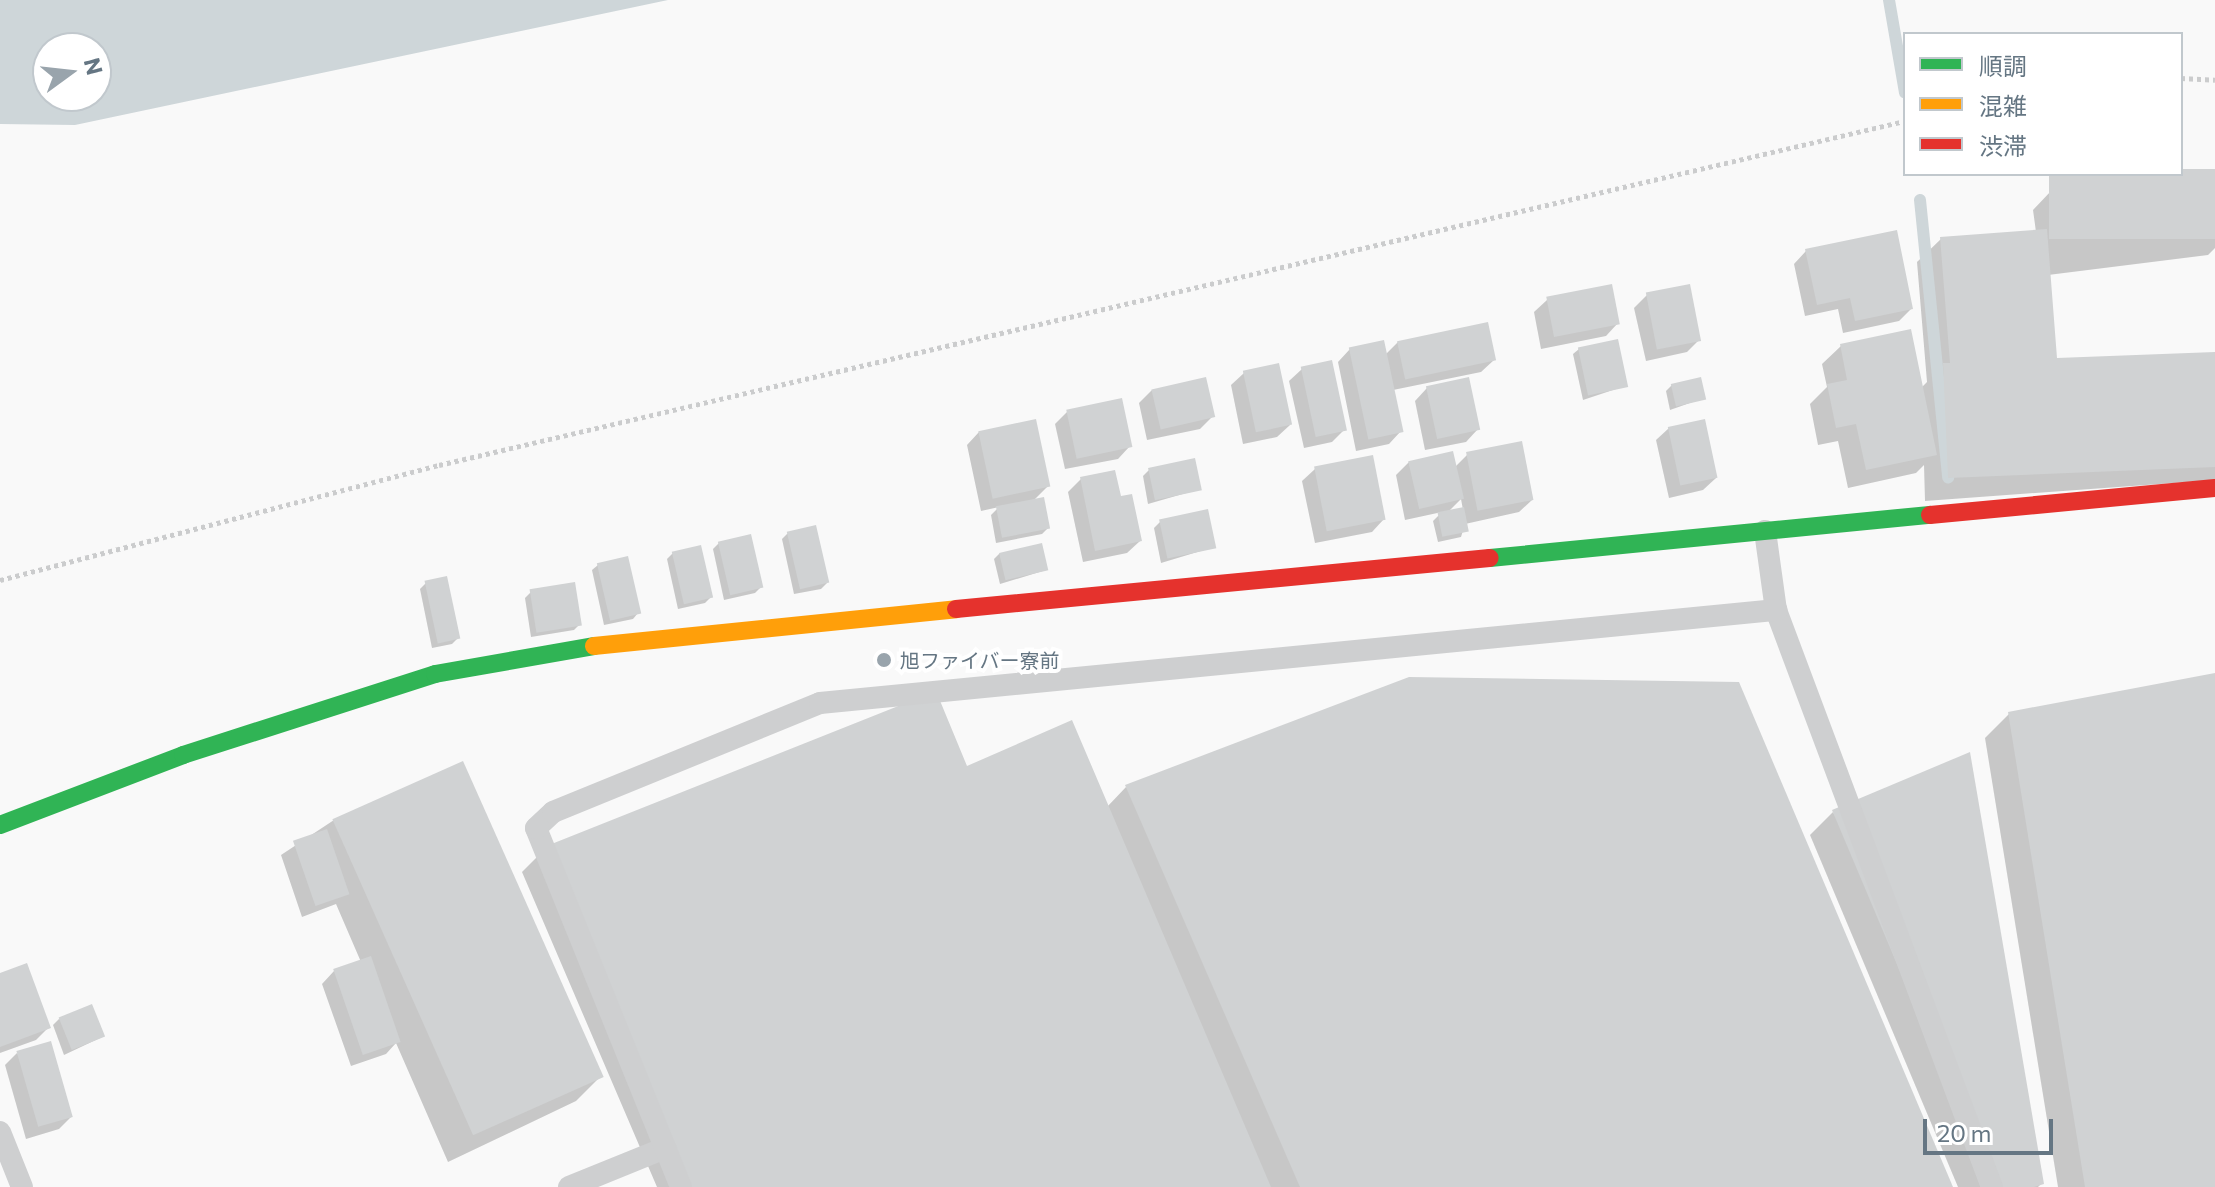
<!DOCTYPE html>
<meta charset="utf-8">
<style>
body{margin:0}
#map{position:relative;width:2215px;height:1187px;overflow:hidden;background:#f9f9f9;font-family:Commissioner,"Noto Sans JP",sans-serif}
div>[style]{position:absolute}
.water>*{inset:0;background:#ced6d9}
.shadow>*{inset:0;background:#0003}
.stream>*{height:12px;margin:-6px;padding:0 6px;transform-origin:6px;border-radius:6px;background:#ced6d9}
.building>*{inset:0;background:#d0d2d3;transform-origin:0 0}
.path>*{height:5px;margin-top:-2.5px;transform-origin:0;background:repeating-linear-gradient(90deg,#cbcccd 0 4px,transparent 0 8px)}
.lane>*{height:22px;margin:-11px;padding:0 11px;transform-origin:11px;border-radius:11px;background:#cecfd0}
.fast>*{height:18px;margin:-9px;padding:0 9px;transform-origin:9px;border-radius:9px;background:#30b455}
.slow>*{height:18px;margin:-9px;padding:0 9px;transform-origin:9px;border-radius:9px;background:#ff9f0a}
.jam>*{height:18px;margin:-9px;padding:0 9px;transform-origin:9px;border-radius:9px;background:#e5322d}
.dots>*{width:22px;height:22px;translate:-50% -50%;box-sizing:border-box;border:4px solid #fff;border-radius:50%}
span{translate:-50% -50%;white-space:nowrap;text-align:center;line-height:1.15;-webkit-text-stroke:8px #fff;paint-order:stroke}
.poi-label{font-size:20px;color:#657683}
.left{translate:0 -50%;text-align:left}
.legend{position:absolute;left:1903px;top:32px;width:280px;height:144px;box-sizing:border-box;background:#fff;border:2px solid #c1c8cd;margin:0;padding:10px 14px;list-style:none;font-size:24px;color:#657683}
.legend li{display:flex;align-items:center;gap:16px;height:40px}
.legend b{width:40px;border:2px solid #c1c8cd}
.north{position:absolute;left:32px;top:32px;width:80px;height:80px;box-sizing:border-box;background:#fff;border:2px solid #c1c8cd;border-radius:50%;rotate:75deg;font-size:22px;font-weight:700;line-height:32px;text-align:center;color:#657683}
.north::after{content:'';display:block;margin:auto;width:28px;height:36px;background:#99a4ac;clip-path:polygon(50% 0,100% 100%,50% 72%,0 100%)}
.scale{position:absolute;left:1923px;top:1119px;width:130px;height:36px;box-sizing:border-box;border:4px solid #657683;border-top:0;padding-left:10px;font-size:24px;line-height:28px;white-space:nowrap;color:#657683;-webkit-text-stroke:6px #fff;paint-order:stroke}
</style>
<div id="map">
<div class="water">
<div style="clip-path:polygon(evenodd,0 0,668px 0,75px 125px,0 124px,0 0,48px 48px,96px 48px,96px 96px,48px 96px,48px 48px)"></div>
</div>
<div class="shadow">
<div style="clip-path:polygon(2215px 171px,2215px 248px,2208px 255px,2048px 275px,2055px 360px,2215px 354px,2215px 480px,1925px 501px,1924px 465px,1916px 473px,1848px 488px,1838px 441px,1818px 445px,1810px 404px,1827px 387px,1822px 364px,1841px 346px,1921px 388px,1927px 382px,1917px 262px,1941px 239px,2036px 232px,2033px 210px,2051px 191px)"></div>
<div style="clip-path:polygon(1806px 251px,1911px 309px,1899px 321px,1843px 333px,1838px 309px,1805px 316px,1794px 264px)"></div>
<div style="clip-path:polygon(1647px 295px,1699px 340px,1687px 352px,1646px 361px,1634px 308px)"></div>
<div style="clip-path:polygon(1547px 300px,1618px 323px,1606px 336px,1541px 349px,1534px 312px)"></div>
<div style="clip-path:polygon(1398px 342px,1494px 360px,1481px 372px,1393px 390px,1401px 431px,1389px 444px,1356px 451px,1338px 362px,1350px 349px,1385px 355px)"></div>
<div style="clip-path:polygon(1579px 349px,1625px 386px,1583px 400px,1573px 354px)"></div>
<div style="clip-path:polygon(1302px 369px,1345px 429px,1332px 442px,1304px 448px,1289px 381px)"></div>
<div style="clip-path:polygon(1244px 373px,1290px 425px,1277px 437px,1243px 444px,1231px 385px)"></div>
<div style="clip-path:polygon(1672px 385px,1704px 398px,1670px 410px,1666px 391px)"></div>
<div style="clip-path:polygon(1427px 388px,1478px 429px,1466px 442px,1425px 450px,1415px 401px)"></div>
<div style="clip-path:polygon(1152px 390px,1213px 416px,1200px 429px,1147px 440px,1139px 403px)"></div>
<div style="clip-path:polygon(1067px 412px,1130px 446px,1118px 459px,1065px 469px,1055px 424px)"></div>
<div style="clip-path:polygon(1669px 428px,1716px 478px,1703px 490px,1669px 498px,1656px 440px)"></div>
<div style="clip-path:polygon(979px 432px,1048px 486px,1033px 501px,1048px 528px,1042px 534px,996px 543px,991px 515px,999px 507px,981px 511px,967px 445px)"></div>
<div style="clip-path:polygon(evenodd,1467px 455px,1532px 500px,1519px 512px,1465px 524px,1461px 537px,1438px 542px,1433px 521px,1442px 512px,1405px 520px,1396px 475px,1409px 462px,1455px 467px,1467px 455px,1461px 499px,1463px 510px,1447px 513px,1461px 499px)"></div>
<div style="clip-path:polygon(1315px 469px,1384px 519px,1372px 532px,1315px 543px,1302px 481px)"></div>
<div style="clip-path:polygon(1149px 470px,1200px 489px,1148px 504px,1143px 476px)"></div>
<div style="clip-path:polygon(1081px 479px,1140px 541px,1127px 553px,1083px 562px,1068px 492px)"></div>
<div style="clip-path:polygon(1160px 522px,1214px 547px,1161px 563px,1154px 528px)"></div>
<div style="clip-path:polygon(788px 533px,827px 583px,821px 589px,794px 594px,782px 539px)"></div>
<div style="clip-path:polygon(719px 543px,761px 587px,755px 593px,724px 600px,713px 549px)"></div>
<div style="clip-path:polygon(673px 553px,711px 597px,705px 603px,678px 609px,667px 559px)"></div>
<div style="clip-path:polygon(1000px 553px,1046px 570px,1000px 584px,994px 559px)"></div>
<div style="clip-path:polygon(598px 565px,638px 613px,633px 619px,604px 625px,592px 570px)"></div>
<div style="clip-path:polygon(426px 583px,457px 639px,452px 644px,432px 648px,420px 589px)"></div>
<div style="clip-path:polygon(531px 592px,580px 624px,574px 630px,531px 637px,525px 598px)"></div>
<div style="clip-path:polygon(2215px 675px,2215px 1187px,2058px 1187px,1985px 738px,2009px 714px)"></div>
<div style="clip-path:polygon(966px 768px,1107px 807px,1126px 787px,1951px 1187px,657px 1187px,522px 872px,545px 849px)"></div>
<div style="clip-path:polygon(1833px 812px,2042px 1183px,2038px 1187px,1958px 1187px,1810px 835px)"></div>
<div style="clip-path:polygon(334px 820px,600px 1077px,576px 1101px,448px 1162px,396px 1043px,386px 1054px,351px 1066px,322px 984px,334px 971px,361px 962px,336px 904px,302px 917px,281px 855px)"></div>
<div style="clip-path:polygon(0 975px,49px 1027px,36px 1040px,0 1053px)"></div>
<div style="clip-path:polygon(59px 1019px,102px 1037px,64px 1055px,53px 1025px)"></div>
<div style="clip-path:polygon(17px 1053px,71px 1117px,59px 1129px,26px 1139px,5px 1065px)"></div>
</div>
<div class="stream">
<div style="left:1889px;top:0;width:94px;rotate:80.2deg"></div>
<div style="left:1920px;top:200px;width:279px;rotate:84.2deg"></div>
</div>
<div class="building">
<div style="left:2215px;top:169px;width:70px;height:166px;rotate:90deg"></div>
<div style="clip-path:polygon(2047px 229px,2057px 358px,2215px 352px,2215px 467px,1948px 478px,1943px 363px,1950px 363px,1940px 237px)"></div>
<div style="clip-path:polygon(1897px 230px,1913px 309px,1855px 321px,1850px 298px,1817px 305px,1805px 249px)"></div>
<div style="left:1612px;top:284px;width:41px;height:67px;rotate:79deg"></div>
<div style="left:1690px;top:284px;width:58px;height:45px;rotate:79deg"></div>
<div style="left:1488px;top:322px;width:39px;height:93px;rotate:78deg"></div>
<div style="clip-path:polygon(1911px 329px,1937px 455px,1866px 470px,1856px 424px,1836px 428px,1827px 384px,1847px 380px,1840px 344px)"></div>
<div style="left:1618px;top:339px;width:49px;height:41px;rotate:78deg"></div>
<div style="left:1384px;top:340px;width:94px;height:36px;rotate:78deg"></div>
<div style="left:1332px;top:360px;width:72px;height:32px;rotate:78deg"></div>
<div style="left:1279px;top:363px;width:63px;height:37px;rotate:78deg"></div>
<div style="left:1206px;top:377px;width:41px;height:56px;rotate:77deg"></div>
<div style="left:1469px;top:377px;width:54px;height:44px;rotate:78deg"></div>
<div style="left:1701px;top:377px;width:23px;height:31px;rotate:77deg"></div>
<div style="left:1122px;top:398px;width:50px;height:57px;rotate:78deg"></div>
<div style="left:1036px;top:419px;width:69px;height:59px;rotate:78deg"></div>
<div style="left:1705px;top:419px;width:60px;height:38px;rotate:78deg"></div>
<div style="left:1522px;top:441px;width:60px;height:57px;rotate:79deg"></div>
<div style="left:1453px;top:451px;width:49px;height:46px;rotate:77deg"></div>
<div style="left:1373px;top:455px;width:66px;height:60px;rotate:79deg"></div>
<div style="left:1195px;top:458px;width:33px;height:48px;rotate:78deg"></div>
<div style="clip-path:polygon(1115px 470px,1121px 496px,1132px 494px,1142px 541px,1095px 551px,1080px 477px)"></div>
<div style="left:1044px;top:497px;width:32px;height:49px;rotate:79deg"></div>
<div style="left:1464px;top:507px;width:25px;height:27px;rotate:79deg"></div>
<div style="left:1208px;top:509px;width:40px;height:50px;rotate:78deg"></div>
<div style="left:816px;top:525px;width:59px;height:30px;rotate:77deg"></div>
<div style="left:751px;top:534px;width:55px;height:34px;rotate:77deg"></div>
<div style="left:1042px;top:543px;width:28px;height:44px;rotate:77deg"></div>
<div style="left:701px;top:545px;width:54px;height:30px;rotate:77deg"></div>
<div style="left:628px;top:556px;width:59px;height:32px;rotate:77deg"></div>
<div style="left:447px;top:576px;width:64px;height:23px;rotate:78deg"></div>
<div style="left:575px;top:582px;width:44px;height:46px;rotate:81deg"></div>
<div style="clip-path:polygon(2215px 673px,2215px 1187px,2085px 1187px,2008px 712px)"></div>
<div style="clip-path:polygon(1409px 677px,1739px 682px,1953px 1187px,1300px 1187px,1125px 785px)"></div>
<div style="clip-path:polygon(936px 691px,967px 766px,1072px 720px,1271px 1187px,690px 1187px,544px 847px)"></div>
<div style="clip-path:polygon(1970px 752px,2044px 1184px,2034px 1187px,1991px 1187px,1832px 810px)"></div>
<div style="left:463px;top:761px;width:346px;height:143px;rotate:66deg"></div>
<div style="left:327px;top:829px;width:69px;height:36px;rotate:71deg"></div>
<div style="left:371px;top:956px;width:91px;height:40px;rotate:71deg"></div>
<div style="clip-path:polygon(27px 963px,51px 1028px,0 1047px,0 973px)"></div>
<div style="left:92px;top:1004px;width:35px;height:36px;rotate:68deg"></div>
<div style="left:51px;top:1041px;width:79px;height:36px;rotate:74deg"></div>
</div>
<div class="path">
<div style="left:2181px;top:78px;width:34px;rotate:3deg"></div>
<div style="left:0;top:580px;width:454px;rotate:-14.7deg"></div>
<div style="left:439px;top:465px;width:1506px;rotate:-13.21deg"></div>
</div>
<div class="lane">
<div style="left:1765px;top:531px;width:80px;rotate:82.1deg"></div>
<div style="left:1776px;top:610px;width:616px;rotate:69.48deg"></div>
<div style="left:0;top:1132px;width:59px;rotate:68.2deg"></div>
<div style="left:569px;top:1187px;width:104px;rotate:-22.1deg"></div>
<div style="left:681px;top:1187px;width:387px;rotate:-112deg"></div>
<div style="left:536px;top:828px;width:23px;rotate:-43deg"></div>
<div style="left:553px;top:812px;width:288px;rotate:-22.2deg"></div>
<div style="left:820px;top:703px;width:961px;rotate:-5.56deg"></div>
</div>
<div class="fast">
<div style="left:1490px;top:558px;width:442px;rotate:-5.6deg"></div>
<div style="left:0;top:825px;width:196px;rotate:-20.9deg"></div>
<div style="left:183px;top:755px;width:265px;rotate:-17.8deg"></div>
<div style="left:435px;top:674px;width:161px;rotate:-10deg"></div>
</div>
<div class="slow">
<div style="left:594px;top:646px;width:364px;rotate:-5.8deg"></div>
</div>
<div class="jam">
<div style="left:1930px;top:515px;width:286px;rotate:-5.4deg"></div>
<div style="left:956px;top:609px;width:536px;rotate:-5.46deg"></div>
</div>
<div class="dots">
<div style="left:884px;top:660px;background:#99a4ac"></div>
</div>
<div class="poi-label">
<span class="left" style="left:900px;top:660px">旭ファイバー寮前</span>
</div>
<ul class="legend">
<li><b style="height:10px;background:#30b455"></b>順調</li>
<li><b style="height:10px;background:#ff9f0a"></b>混雑</li>
<li><b style="height:10px;background:#e5322d"></b>渋滞</li>
</ul>
<div class="north">N</div>
<div class="scale">20 m</div>
</div>
